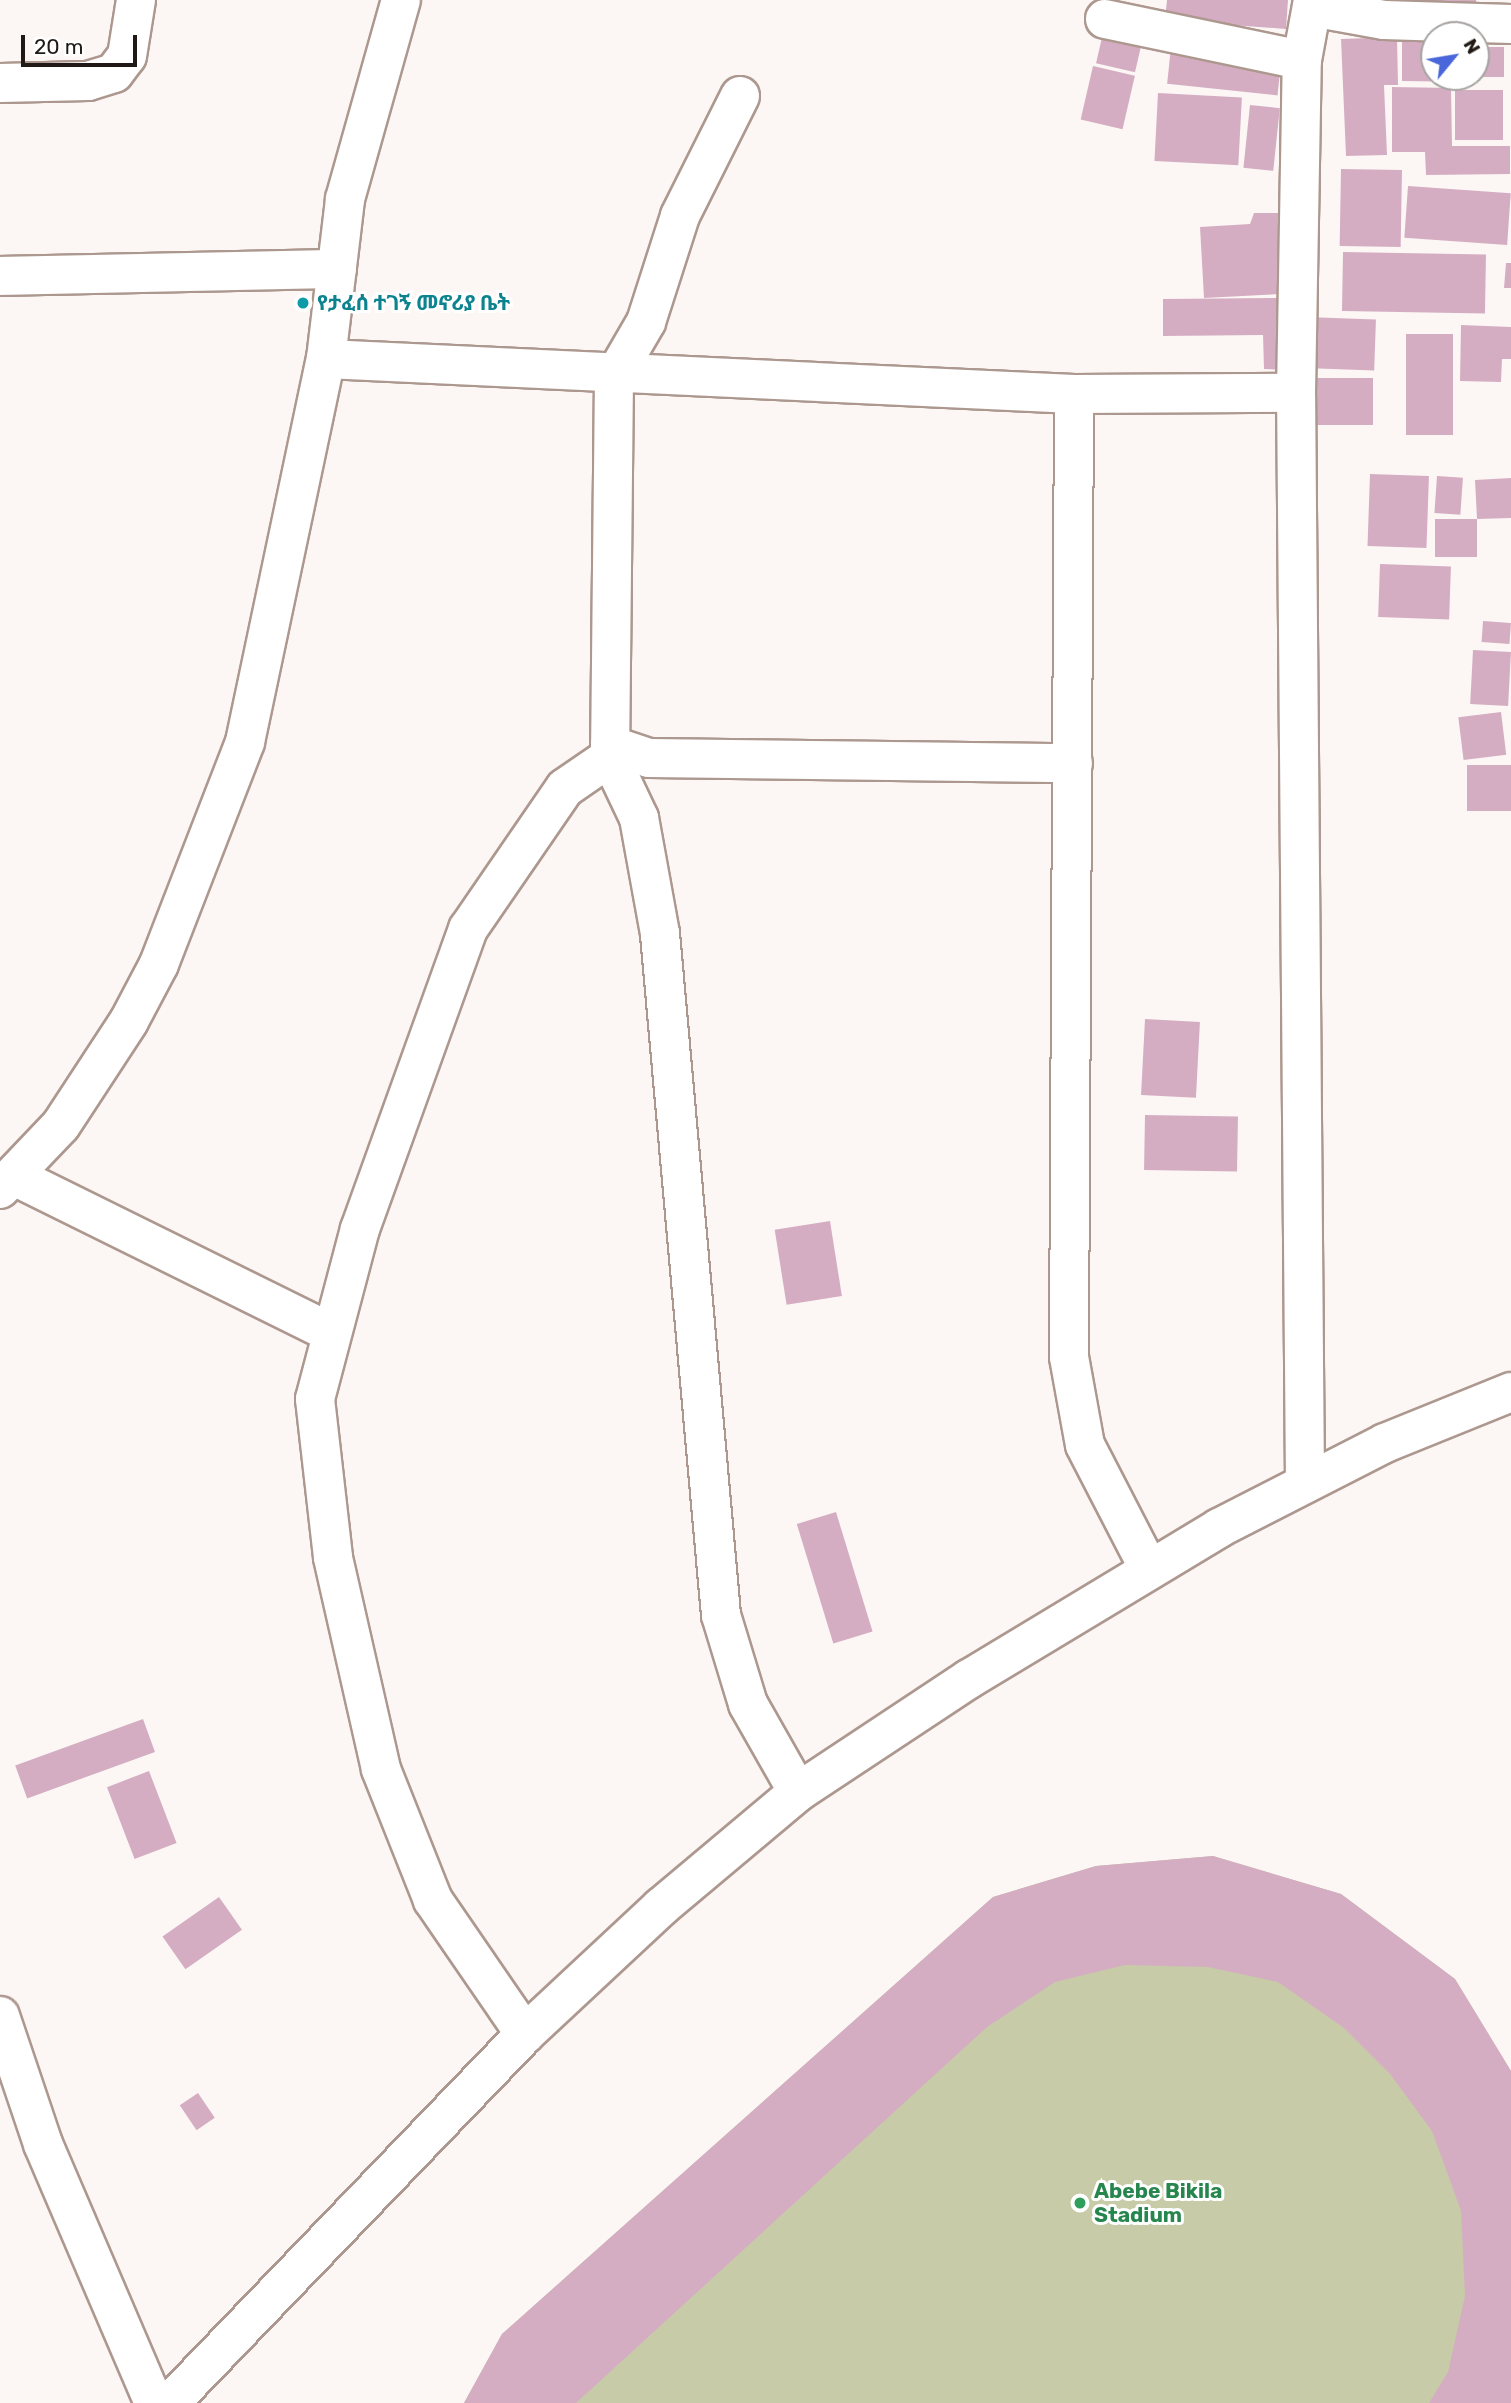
<!DOCTYPE html>
<meta charset="utf-8">
<style>
body{margin:0}
#map{position:relative;width:1511px;height:2403px;overflow:hidden;background:#fcf7f5;font-family:Rubik,"Noto Sans Ethiopic",sans-serif}
div>[style]{position:absolute}
.green>*{inset:0;background:#c7cba8}
.building>*{inset:0;background:#d5adc2;transform-origin:0 0}
.roads{filter:drop-shadow(2px 0 #ad988f) drop-shadow(-2px 0 #ad988f) drop-shadow(0 2px #ad988f) drop-shadow(0 -2px #ad988f)}
.street>*{height:38px;margin:-19px;padding:0 19px;transform-origin:19px;border-radius:19px;background:#fff}
.secondary>*{height:38px;margin:-19px;padding:0 19px;transform-origin:19px;border-radius:19px;background:#fff}
.dots>*{width:19px;height:19px;translate:-50% -50%;box-sizing:border-box;border:4px solid #fff;border-radius:50%}
span{translate:-50% -50%;white-space:nowrap;text-align:center;line-height:1.15;-webkit-text-stroke:6px #fff;paint-order:stroke}
.culture-label{font-size:21px;color:#0d838f;font-weight:700}
.left{translate:0 -50%;text-align:left}
.leisure-label{font-size:21px;color:#27864d;font-weight:700}
.north{position:absolute;left:1420px;top:21px;width:70px;height:70px;box-sizing:border-box;background:#fff;border:2px solid #a6a3a1;border-radius:50%;rotate:60deg;font-size:19px;font-weight:700;line-height:28px;text-align:center;color:#211915}
.north::after{content:'';display:block;margin:auto;width:24px;height:32px;background:#4966da;clip-path:polygon(50% 0,100% 100%,50% 72%,0 100%)}
.scale{position:absolute;left:21px;top:35px;width:116px;height:32px;box-sizing:border-box;border:4px solid #211915;border-top:0;padding-left:9px;font-size:21px;line-height:24px;white-space:nowrap;color:#211915;-webkit-text-stroke:5px #fff;paint-order:stroke}
</style>
<div id="map">
<div class="green">
<div style="clip-path:polygon(1213px 1856px,1341px 1894px,1455px 1979px,1511px 2071px,1511px 2403px,464px 2403px,502px 2334px,993px 1897px,1096px 1866px)"></div>
</div>
<div class="building">
<div style="clip-path:polygon(1167px 0,1288px 0,1286px 29px,1165px 20px)"></div>
<div style="clip-path:polygon(1424px 0,1476px 0,1477px 4px,1425px 7px)"></div>
<div style="left:1103px;top:33px;width:40px;height:31px;rotate:13deg"></div>
<div style="clip-path:polygon(1397px 37px,1398px 85px,1384px 85px,1387px 155px,1346px 156px,1341px 39px)"></div>
<div style="clip-path:polygon(1402px 41px,1434px 41px,1434px 77px,1471px 77px,1471px 82px,1402px 81px)"></div>
<div style="left:1171px;top:47px;width:111px;height:37px;rotate:6deg"></div>
<div style="left:1480px;top:47px;width:24px;height:30px"></div>
<div style="left:1093px;top:66px;width:43px;height:55px;rotate:13deg"></div>
<div style="clip-path:polygon(1392px 87px,1451px 88px,1452px 146px,1510px 146px,1510px 174px,1426px 175px,1425px 152px,1392px 152px)"></div>
<div style="left:1455px;top:90px;width:48px;height:50px"></div>
<div style="left:1158px;top:93px;width:84px;height:68px;rotate:3deg"></div>
<div style="left:1250px;top:105px;width:30px;height:63px;rotate:6deg"></div>
<div style="left:1341px;top:169px;width:61px;height:77px;rotate:1deg"></div>
<div style="left:1408px;top:186px;width:103px;height:52px;rotate:4deg"></div>
<div style="clip-path:polygon(1254px 213px,1278px 213px,1282px 294px,1204px 298px,1200px 227px,1250px 224px)"></div>
<div style="left:1343px;top:252px;width:143px;height:59px;rotate:1deg"></div>
<div style="clip-path:polygon(1506px 263px,1511px 263px,1511px 288px,1504px 288px)"></div>
<div style="clip-path:polygon(1285px 298px,1286px 370px,1264px 369px,1263px 335px,1163px 336px,1163px 299px)"></div>
<div style="left:1306px;top:317px;width:70px;height:51px;rotate:2deg"></div>
<div style="clip-path:polygon(1461px 325px,1511px 327px,1511px 359px,1502px 359px,1501px 382px,1460px 381px)"></div>
<div style="left:1406px;top:334px;width:47px;height:101px"></div>
<div style="left:1300px;top:378px;width:73px;height:47px"></div>
<div style="left:1370px;top:474px;width:59px;height:72px;rotate:2deg"></div>
<div style="left:1437px;top:476px;width:26px;height:37px;rotate:4deg"></div>
<div style="clip-path:polygon(1511px 478px,1511px 518px,1477px 519px,1477px 557px,1435px 557px,1435px 519px,1477px 519px,1475px 480px)"></div>
<div style="left:1380px;top:564px;width:71px;height:53px;rotate:2deg"></div>
<div style="left:1483px;top:621px;width:28px;height:21px;rotate:4deg"></div>
<div style="left:1473px;top:650px;width:38px;height:54px;rotate:3deg"></div>
<div style="left:1501px;top:712px;width:43px;height:43px;rotate:83deg"></div>
<div style="left:1511px;top:765px;width:46px;height:44px;rotate:90deg"></div>
<div style="left:1145px;top:1019px;width:55px;height:76px;rotate:3deg"></div>
<div style="left:1145px;top:1115px;width:93px;height:55px;rotate:1deg"></div>
<div style="left:830px;top:1221px;width:76px;height:56px;rotate:81deg"></div>
<div style="left:836px;top:1512px;width:125px;height:41px;rotate:73deg"></div>
<div style="left:143px;top:1719px;width:35px;height:136px;rotate:70deg"></div>
<div style="left:149px;top:1771px;width:77px;height:45px;rotate:69deg"></div>
<div style="clip-path:polygon(1213px 1856px,1341px 1894px,1455px 1979px,1511px 2071px,1511px 2403px,1429px 2403px,1448px 2372px,1465px 2296px,1461px 2211px,1432px 2131px,1390px 2074px,1344px 2028px,1278px 1982px,1208px 1967px,1125px 1965px,1055px 1982px,987px 2027px,576px 2403px,464px 2403px,502px 2334px,993px 1897px,1096px 1866px)"></div>
<div style="left:219px;top:1897px;width:40px;height:69px;rotate:55deg"></div>
<div style="left:198px;top:2093px;width:30px;height:22px;rotate:56deg"></div>
</div>
<div class="roads">
<div class="street">
<div style="left:1312px;top:7px;width:73px;rotate:10.2deg"></div>
<div style="left:1384px;top:20px;width:127px;rotate:1.8deg"></div>
<div style="left:1105px;top:19px;width:201px;rotate:11.8deg"></div>
<div style="left:0;top:83px;width:88px;rotate:-1.3deg"></div>
<div style="left:88px;top:81px;width:27px;rotate:-17deg"></div>
<div style="left:114px;top:73px;width:21px;rotate:-53deg"></div>
<div style="left:127px;top:56px;width:57px;rotate:-80.9deg"></div>
<div style="left:740px;top:96px;width:134px;rotate:116.6deg"></div>
<div style="left:680px;top:216px;width:111px;rotate:107.8deg"></div>
<div style="left:646px;top:322px;width:64px;rotate:120.2deg"></div>
<div style="left:614px;top:377px;width:380px;rotate:90.6deg"></div>
<div style="left:610px;top:757px;width:68px;rotate:64.6deg"></div>
<div style="left:639px;top:818px;width:118px;rotate:79.7deg"></div>
<div style="left:660px;top:934px;width:684px;rotate:84.88deg"></div>
<div style="left:721px;top:1615px;width:93px;rotate:73.1deg"></div>
<div style="left:748px;top:1704px;width:101px;rotate:60.4deg"></div>
<div style="left:0;top:276px;width:337px;rotate:-1.2deg"></div>
<div style="left:326px;top:359px;width:749px;rotate:2.68deg"></div>
<div style="left:1074px;top:394px;width:222px;rotate:-0.3deg"></div>
<div style="left:1074px;top:394px;width:963px;rotate:90.3deg"></div>
<div style="left:1069px;top:1357px;width:89px;rotate:79.7deg"></div>
<div style="left:1085px;top:1445px;width:140px;rotate:62.7deg"></div>
<div style="left:610px;top:745px;width:41px;rotate:18.4deg"></div>
<div style="left:649px;top:758px;width:424px;rotate:0.7deg"></div>
<div style="left:14px;top:1176px;width:352px;rotate:26.3deg"></div>
<div style="left:1305px;top:1482px;width:1089px;rotate:-90.47deg"></div>
<div style="left:1296px;top:393px;width:333px;rotate:-89deg"></div>
<div style="left:1302px;top:60px;width:61px;rotate:-79.6deg"></div>
<div style="left:0;top:2016px;width:135px;rotate:71.4deg"></div>
<div style="left:43px;top:2144px;width:282px;rotate:66.8deg"></div>
<div style="left:525px;top:2034px;width:163px;rotate:-124.5deg"></div>
<div style="left:433px;top:1900px;width:141px;rotate:-111.7deg"></div>
<div style="left:381px;top:1769px;width:217px;rotate:-102.8deg"></div>
<div style="left:333px;top:1557px;width:159px;rotate:-96.5deg"></div>
<div style="left:315px;top:1399px;width:176px;rotate:-75.2deg"></div>
<div style="left:360px;top:1229px;width:319px;rotate:-70.2deg"></div>
<div style="left:468px;top:929px;width:171px;rotate:-55.5deg"></div>
<div style="left:565px;top:788px;width:55px;rotate:-34.6deg"></div>
<div style="left:170px;top:2403px;width:512px;rotate:-46.11deg"></div>
<div style="left:525px;top:2034px;width:186px;rotate:-43deg"></div>
<div style="left:661px;top:1907px;width:179px;rotate:-40deg"></div>
<div style="left:798px;top:1792px;width:205px;rotate:-33.5deg"></div>
<div style="left:969px;top:1679px;width:292px;rotate:-31.1deg"></div>
<div style="left:1219px;top:1528px;width:186px;rotate:-27.1deg"></div>
<div style="left:1385px;top:1443px;width:136px;rotate:-22deg"></div>
</div>
<div class="secondary">
<div style="left:0;top:1189px;width:88px;rotate:-46.4deg"></div>
<div style="left:61px;top:1125px;width:124px;rotate:-56.8deg"></div>
<div style="left:129px;top:1021px;width:64px;rotate:-62.2deg"></div>
<div style="left:159px;top:964px;width:238px;rotate:-68.8deg"></div>
<div style="left:245px;top:742px;width:391px;rotate:-78.1deg"></div>
<div style="left:326px;top:359px;width:161px;rotate:-83.2deg"></div>
<div style="left:345px;top:199px;width:207px;rotate:-74.3deg"></div>
</div>
</div>
<div class="dots">
<div style="left:303px;top:303px;background:#0f9aa8"></div>
<div style="left:1080px;top:2203px;background:#2e9e5b"></div>
</div>
<div class="culture-label">
<span class="left" style="left:317px;top:303px">የታፈሰ ተገኝ መኖሪያ ቤት</span>
</div>
<div class="leisure-label">
<span class="left" style="left:1094px;top:2203px">Abebe Bikila<br>Stadium</span>
</div>
<div class="north">N</div>
<div class="scale">20 m</div>
</div>
